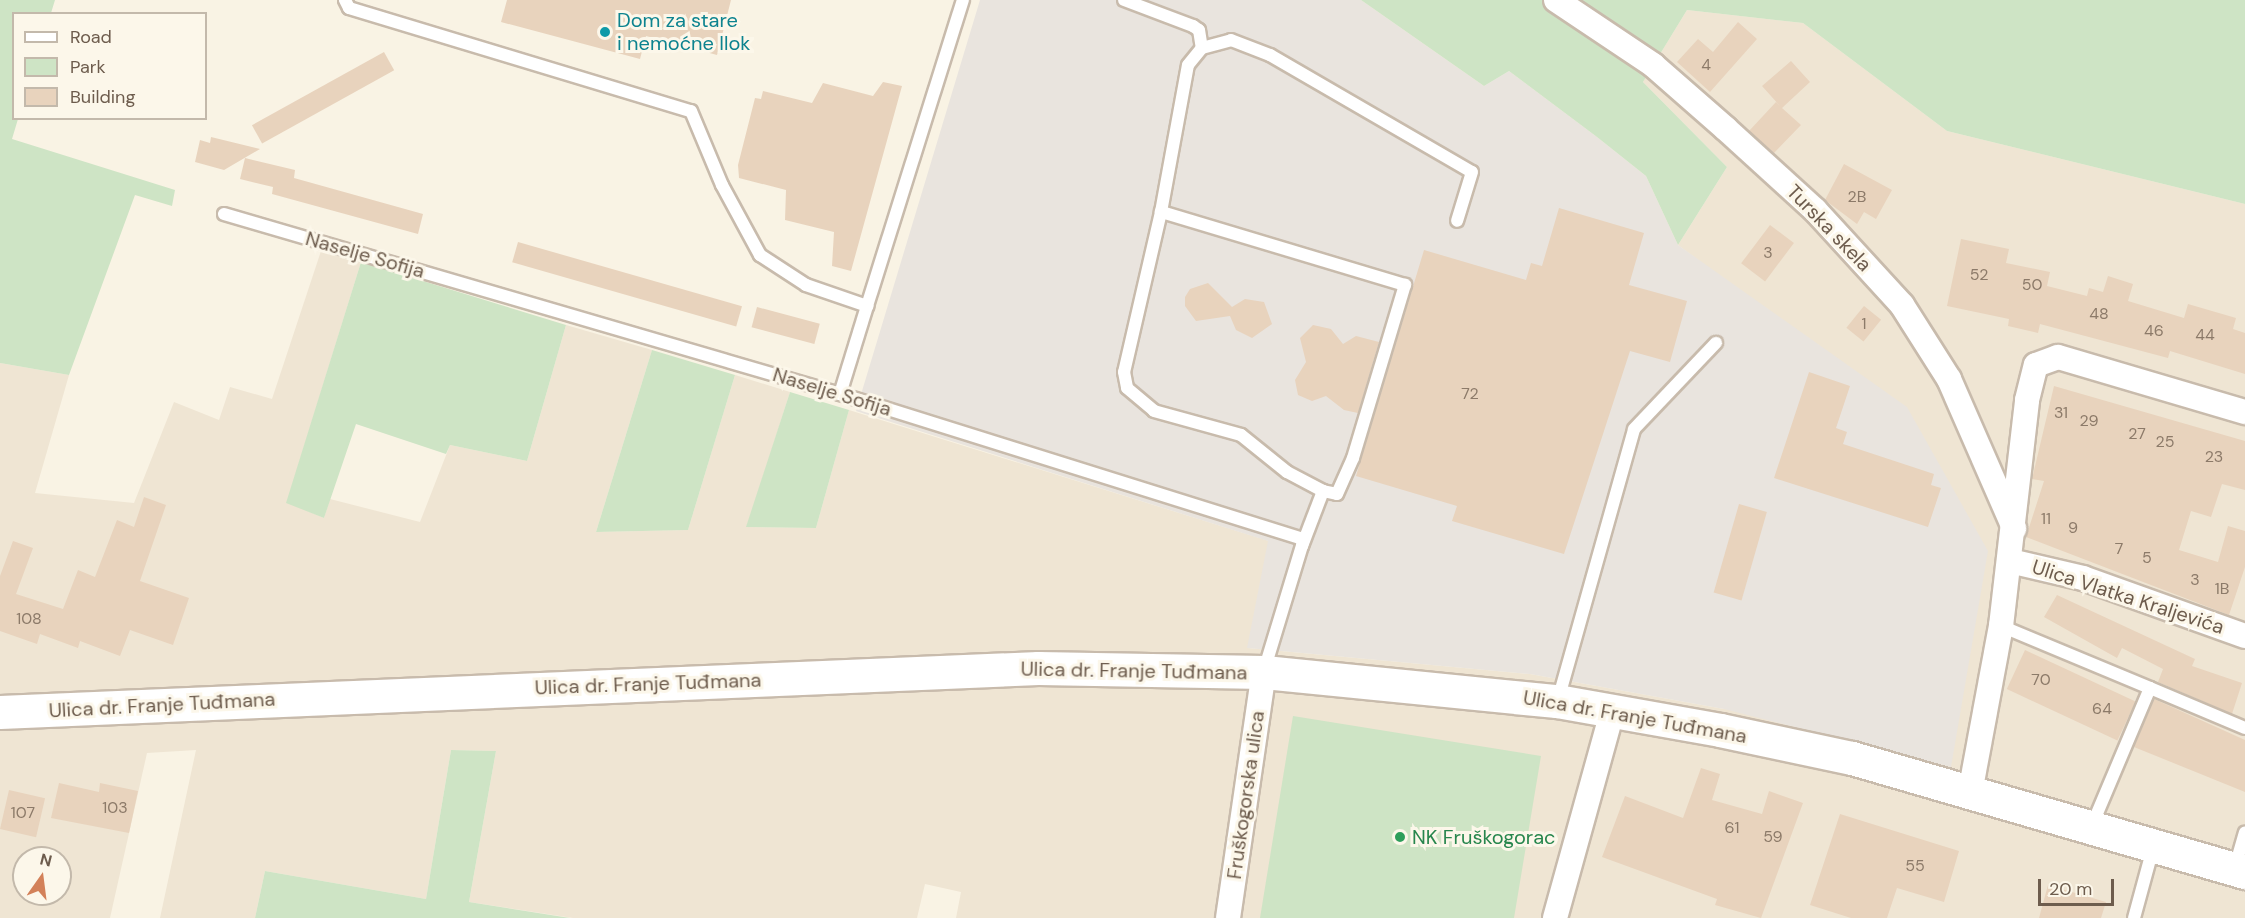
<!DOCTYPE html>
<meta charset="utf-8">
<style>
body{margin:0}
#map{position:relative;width:2245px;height:918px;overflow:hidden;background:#f9f3e4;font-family:"DM Sans",sans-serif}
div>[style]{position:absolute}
.residential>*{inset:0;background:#efe5d3}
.industrial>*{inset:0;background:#e9e4de}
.green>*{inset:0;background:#cee4c5}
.building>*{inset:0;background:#e8d3bd;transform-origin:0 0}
.roads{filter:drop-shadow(2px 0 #c8bbac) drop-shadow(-2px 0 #c8bbac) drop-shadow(0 2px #c8bbac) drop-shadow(0 -2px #c8bbac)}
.lane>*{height:12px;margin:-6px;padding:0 6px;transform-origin:6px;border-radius:6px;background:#fff}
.street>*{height:24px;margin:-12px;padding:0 12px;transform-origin:12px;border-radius:12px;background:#fff}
.secondary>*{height:33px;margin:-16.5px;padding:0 16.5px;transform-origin:16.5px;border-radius:16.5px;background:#fff}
.dots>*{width:16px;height:16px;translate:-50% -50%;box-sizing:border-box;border:3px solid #fcf7ea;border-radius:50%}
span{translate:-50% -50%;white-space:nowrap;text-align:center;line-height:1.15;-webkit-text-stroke:6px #fcf7ea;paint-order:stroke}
.number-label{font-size:16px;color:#8c7a69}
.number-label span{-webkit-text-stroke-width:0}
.culture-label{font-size:20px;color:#0d838f}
.left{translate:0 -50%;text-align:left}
.street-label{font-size:20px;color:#6d5c4d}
.leisure-label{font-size:20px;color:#27864d}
.legend{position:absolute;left:12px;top:12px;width:195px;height:108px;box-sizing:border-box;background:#fcf7ea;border:2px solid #c3b9ab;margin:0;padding:8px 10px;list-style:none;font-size:18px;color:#6d5c4d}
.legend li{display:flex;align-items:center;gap:12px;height:30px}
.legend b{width:30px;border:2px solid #c3b9ab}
.north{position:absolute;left:12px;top:846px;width:60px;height:60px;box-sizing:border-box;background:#fcf7ea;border:2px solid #c3b9ab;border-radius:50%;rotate:14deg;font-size:16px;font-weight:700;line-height:24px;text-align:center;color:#6d5c4d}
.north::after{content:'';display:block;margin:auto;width:21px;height:27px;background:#d38159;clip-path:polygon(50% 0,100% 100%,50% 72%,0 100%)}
.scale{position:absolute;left:2038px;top:879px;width:76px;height:27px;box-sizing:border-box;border:3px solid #6d5c4d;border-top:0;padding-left:8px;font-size:18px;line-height:21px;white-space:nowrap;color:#6d5c4d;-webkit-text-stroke:4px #fcf7ea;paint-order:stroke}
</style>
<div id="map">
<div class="residential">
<div style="clip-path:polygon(evenodd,1687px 10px,1803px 23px,1947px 131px,2245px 204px,2245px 918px,956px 918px,961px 892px,925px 884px,917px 918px,573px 918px,469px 902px,496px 751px,451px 750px,426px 899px,265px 871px,255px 918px,160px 918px,196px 750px,147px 753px,110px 918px,0 918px,0 363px,69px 375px,35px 493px,134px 503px,174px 402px,219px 420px,230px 387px,272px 399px,321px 251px,361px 262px,287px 502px,324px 518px,330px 499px,420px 522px,450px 445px,527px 461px,566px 325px,652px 350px,596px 532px,688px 530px,735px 375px,790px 392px,747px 527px,816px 528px,849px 410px,1269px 541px,1248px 648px,1530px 674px,1724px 709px,1788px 327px,1678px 245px,1727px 167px,1643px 82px,1687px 10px,24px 858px,60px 858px,60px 894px,24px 894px,24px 858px)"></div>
</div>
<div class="industrial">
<div style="clip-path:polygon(980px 0,1361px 0,1484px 86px,1509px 71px,1597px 137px,1646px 176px,1678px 245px,1907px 407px,1988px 551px,1951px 767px,1724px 709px,1530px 674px,1247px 648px,1268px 541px,856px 411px)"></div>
</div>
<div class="green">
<div style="clip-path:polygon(0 0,55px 0,51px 13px,14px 14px,14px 118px,18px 119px,12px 139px,175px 190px,172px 206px,135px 195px,69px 375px,0 363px)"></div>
<div style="clip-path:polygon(1361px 0,2245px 0,2245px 204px,1947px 131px,1803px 23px,1687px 10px,1643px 82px,1727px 167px,1678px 245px,1646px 176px,1597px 137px,1509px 71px,1484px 86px)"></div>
<div style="clip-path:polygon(361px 262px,566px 325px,527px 461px,450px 445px,446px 454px,356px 424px,324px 518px,286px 503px)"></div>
<div style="clip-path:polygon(652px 350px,735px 375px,688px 530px,596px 532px)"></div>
<div style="clip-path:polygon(790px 392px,849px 410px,816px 528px,746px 527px)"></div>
<div style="clip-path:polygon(1293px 716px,1541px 756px,1514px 918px,1260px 918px)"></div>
<div style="clip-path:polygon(451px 750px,496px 751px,469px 902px,570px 918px,255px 918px,265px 871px,426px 899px)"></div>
</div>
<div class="building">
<div style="clip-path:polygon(507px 0,731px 0,717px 55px,646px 36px,640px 59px,501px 22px)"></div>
<div style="clip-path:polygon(1738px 22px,1757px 39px,1710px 92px,1677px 62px,1698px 39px,1713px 52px)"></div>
<div style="left:384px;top:52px;width:21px;height:151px;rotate:61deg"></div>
<div style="clip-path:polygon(1791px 61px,1810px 82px,1782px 108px,1801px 125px,1774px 153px,1749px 131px,1776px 102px,1780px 106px,1762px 86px)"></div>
<div style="clip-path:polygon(883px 82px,902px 86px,851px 271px,832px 266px,834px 232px,785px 220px,786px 190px,739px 178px,738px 165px,755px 98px,761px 99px,763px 91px,812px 103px,823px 83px,873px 96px)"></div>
<div style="clip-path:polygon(211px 137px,260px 149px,224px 170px,195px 162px,200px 140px,210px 143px)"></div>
<div style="clip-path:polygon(245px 158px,295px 170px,294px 178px,423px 214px,418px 234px,272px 194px,273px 187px,240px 179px)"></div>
<div style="clip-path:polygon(1844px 164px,1892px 190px,1876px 219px,1864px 212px,1857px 224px,1825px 200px)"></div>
<div style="clip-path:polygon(1559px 208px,1644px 233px,1629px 285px,1687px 301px,1670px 362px,1630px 351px,1564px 554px,1452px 521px,1457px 506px,1356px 476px,1424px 250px,1526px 280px,1531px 263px,1542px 266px)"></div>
<div style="left:1770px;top:225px;width:30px;height:48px;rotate:37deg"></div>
<div style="clip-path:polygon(1961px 239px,2009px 249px,2006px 263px,2050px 272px,2047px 286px,2087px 296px,2089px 288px,2103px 292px,2108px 276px,2133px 284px,2128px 301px,2184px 318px,2188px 304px,2236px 318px,2233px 329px,2245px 333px,2245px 374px,2170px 351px,2168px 358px,2040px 324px,2038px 333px,2008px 326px,2009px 319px,1947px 306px)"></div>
<div style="left:518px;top:242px;width:233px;height:21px;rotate:16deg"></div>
<div style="clip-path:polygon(1208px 283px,1232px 307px,1245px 299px,1264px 302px,1272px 324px,1252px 338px,1236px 330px,1230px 316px,1196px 321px,1185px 306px,1185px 297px,1190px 289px)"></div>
<div style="left:1864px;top:306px;width:22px;height:28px;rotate:39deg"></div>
<div style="left:757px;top:307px;width:65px;height:21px;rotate:15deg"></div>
<div style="clip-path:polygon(1313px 325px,1331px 329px,1343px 344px,1356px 336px,1379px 342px,1358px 413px,1344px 410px,1326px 396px,1312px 401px,1298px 395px,1295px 380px,1306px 362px,1300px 338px)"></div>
<div style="clip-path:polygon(1809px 372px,1850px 386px,1836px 428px,1847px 432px,1843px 444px,1934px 474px,1931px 485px,1941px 488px,1928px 527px,1774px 478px)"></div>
<div style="clip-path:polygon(2054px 386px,2245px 441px,2245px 490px,2222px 484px,2211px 517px,2191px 511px,2179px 550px,2218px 562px,2228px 526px,2245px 531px,2245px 567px,2229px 615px,2026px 537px,2044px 481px,2032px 479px)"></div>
<div style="clip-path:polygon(144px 497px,166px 505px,140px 581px,189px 598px,173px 645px,130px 630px,120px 656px,80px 641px,78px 648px,40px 634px,37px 644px,0 631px,0 576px,13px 541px,33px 548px,16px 594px,63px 609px,78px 570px,95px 577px,117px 520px,134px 527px)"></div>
<div style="left:1739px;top:504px;width:29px;height:92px;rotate:16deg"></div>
<div style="clip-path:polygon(2057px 595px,2195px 659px,2192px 666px,2242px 683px,2232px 714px,2158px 682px,2163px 669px,2122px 648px,2117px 658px,2044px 617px)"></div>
<div style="left:2025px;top:650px;width:122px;height:43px;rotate:25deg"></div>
<div style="clip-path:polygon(2154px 699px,2245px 740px,2245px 792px,2134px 747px)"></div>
<div style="clip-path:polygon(1701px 768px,1720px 774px,1712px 800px,1762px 814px,1769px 791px,1803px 803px,1761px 918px,1715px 905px,1717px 899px,1602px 857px,1625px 796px,1683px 818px)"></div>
<div style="clip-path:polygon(59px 783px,99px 792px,100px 783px,138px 791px,129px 833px,51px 818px)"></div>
<div style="left:9px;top:790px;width:37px;height:40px;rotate:13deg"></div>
<div style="clip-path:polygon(1840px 814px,1959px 851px,1944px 902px,1897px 888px,1887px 918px,1851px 918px,1810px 905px)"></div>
<div style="clip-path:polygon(2048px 885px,2106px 902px,2101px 918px,2039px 918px)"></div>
</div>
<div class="roads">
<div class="lane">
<div style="left:345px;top:0;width:9px;rotate:63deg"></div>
<div style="left:349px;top:8px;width:357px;rotate:16.8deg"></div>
<div style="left:691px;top:111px;width:80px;rotate:67.3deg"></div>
<div style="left:722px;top:185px;width:80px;rotate:61.5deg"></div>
<div style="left:760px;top:255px;width:55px;rotate:33.1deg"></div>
<div style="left:806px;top:285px;width:65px;rotate:19deg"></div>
<div style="left:867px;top:306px;width:321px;rotate:-72.6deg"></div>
<div style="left:1124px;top:0;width:74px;rotate:20.6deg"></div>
<div style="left:1193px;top:26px;width:7px;rotate:34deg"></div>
<div style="left:1199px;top:30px;width:18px;rotate:81deg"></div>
<div style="left:1161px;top:212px;width:164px;rotate:103deg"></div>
<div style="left:1124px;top:372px;width:16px;rotate:79deg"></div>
<div style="left:1127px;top:388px;width:35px;rotate:40deg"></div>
<div style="left:1154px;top:411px;width:90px;rotate:15.4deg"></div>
<div style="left:1241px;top:435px;width:59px;rotate:38.8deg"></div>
<div style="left:1287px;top:472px;width:41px;rotate:27.8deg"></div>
<div style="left:224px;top:214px;width:642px;rotate:16.29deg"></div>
<div style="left:840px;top:394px;width:486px;rotate:17.4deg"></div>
<div style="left:1304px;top:539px;width:138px;rotate:106.9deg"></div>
<div style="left:840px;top:394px;width:92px;rotate:-72.9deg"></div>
<div style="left:1302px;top:546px;width:59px;rotate:-69.1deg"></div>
<div style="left:1323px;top:491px;width:14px;rotate:12deg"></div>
<div style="left:1337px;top:494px;width:39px;rotate:-66deg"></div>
<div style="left:1353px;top:458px;width:181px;rotate:-73.3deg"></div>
<div style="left:1405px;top:285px;width:255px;rotate:-163.3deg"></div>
<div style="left:1161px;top:212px;width:149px;rotate:-79.6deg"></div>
<div style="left:1188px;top:65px;width:22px;rotate:-51deg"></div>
<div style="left:1202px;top:48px;width:30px;rotate:-15deg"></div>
<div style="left:1231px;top:40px;width:42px;rotate:21deg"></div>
<div style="left:1270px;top:55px;width:233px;rotate:30.1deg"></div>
<div style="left:1472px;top:172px;width:51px;rotate:107deg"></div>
<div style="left:2001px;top:626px;width:161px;rotate:22.6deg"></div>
<div style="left:2150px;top:688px;width:149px;rotate:112.9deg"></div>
<div style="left:2150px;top:688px;width:103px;rotate:22.8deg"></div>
<div style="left:1558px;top:700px;width:281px;rotate:-74.3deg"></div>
<div style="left:1634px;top:429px;width:119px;rotate:-46.4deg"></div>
<div style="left:2235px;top:867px;width:36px;rotate:-74deg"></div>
<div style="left:2134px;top:918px;width:73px;rotate:-74.8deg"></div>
</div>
<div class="street">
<div style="left:1556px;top:0;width:117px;rotate:33.8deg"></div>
<div style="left:1653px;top:65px;width:97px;rotate:41.2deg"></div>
<div style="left:1726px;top:129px;width:120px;rotate:42.3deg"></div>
<div style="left:1815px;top:210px;width:129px;rotate:47.5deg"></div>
<div style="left:1902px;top:305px;width:88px;rotate:57.6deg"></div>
<div style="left:1949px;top:379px;width:163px;rotate:66.4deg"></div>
<div style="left:2010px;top:561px;width:75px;rotate:13.1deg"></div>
<div style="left:2083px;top:578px;width:172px;rotate:19.7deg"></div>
<div style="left:1970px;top:793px;width:170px;rotate:-79.5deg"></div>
<div style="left:2001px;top:626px;width:227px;rotate:-83.4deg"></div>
<div style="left:2027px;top:400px;width:36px;rotate:-76deg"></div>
<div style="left:2036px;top:365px;width:23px;rotate:-20deg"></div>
<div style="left:2058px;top:357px;width:195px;rotate:16.4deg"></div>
<div style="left:1228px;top:918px;width:249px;rotate:-81.7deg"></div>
<div style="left:1555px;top:918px;width:217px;rotate:-74.5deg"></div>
</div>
<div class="secondary">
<div style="left:0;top:712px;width:1039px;rotate:-2.43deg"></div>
<div style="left:1038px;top:668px;width:226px;rotate:1deg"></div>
<div style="left:1264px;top:672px;width:294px;rotate:5.7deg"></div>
<div style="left:1557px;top:701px;width:166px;rotate:10.1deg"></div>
<div style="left:1720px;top:730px;width:135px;rotate:12deg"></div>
<div style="left:1852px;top:758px;width:409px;rotate:16.2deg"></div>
</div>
</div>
<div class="dots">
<div style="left:605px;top:32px;background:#0f9aa8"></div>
<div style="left:1400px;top:837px;background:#2e9e5b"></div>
</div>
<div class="number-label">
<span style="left:1706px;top:65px">4</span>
<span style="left:1857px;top:197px">2B</span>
<span style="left:1768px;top:253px">3</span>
<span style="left:1979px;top:275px">52</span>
<span style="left:2032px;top:285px">50</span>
<span style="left:2099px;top:314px">48</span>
<span style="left:1864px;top:324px">1</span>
<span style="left:2154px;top:331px">46</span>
<span style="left:2205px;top:335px">44</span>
<span style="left:1470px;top:394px">72</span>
<span style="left:2061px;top:413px">31</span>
<span style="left:2089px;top:421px">29</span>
<span style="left:2137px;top:434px">27</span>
<span style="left:2165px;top:442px">25</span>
<span style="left:2214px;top:457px">23</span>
<span style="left:2046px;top:519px">11</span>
<span style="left:2073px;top:528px">9</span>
<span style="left:2119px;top:549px">7</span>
<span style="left:2147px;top:558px">5</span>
<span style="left:2195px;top:580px">3</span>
<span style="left:2222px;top:589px">1B</span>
<span style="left:29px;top:619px">108</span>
<span style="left:2041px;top:680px">70</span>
<span style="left:2102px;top:709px">64</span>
<span style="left:115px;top:808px">103</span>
<span style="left:23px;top:813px">107</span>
<span style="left:1732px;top:828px">61</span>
<span style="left:1773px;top:837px">59</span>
<span style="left:1915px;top:866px">55</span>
</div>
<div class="culture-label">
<span class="left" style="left:617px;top:32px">Dom za stare<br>i nemoćne Ilok</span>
</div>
<div class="street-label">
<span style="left:1829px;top:228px;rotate:46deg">Turska skela</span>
<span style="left:365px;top:255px;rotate:16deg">Naselje Sofija</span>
<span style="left:832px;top:392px;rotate:17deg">Naselje Sofija</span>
<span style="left:2128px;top:597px;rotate:18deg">Ulica Vlatka Kraljevića</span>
<span style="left:1134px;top:671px;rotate:1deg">Ulica dr. Franje Tuđmana</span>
<span style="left:648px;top:684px;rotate:-2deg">Ulica dr. Franje Tuđmana</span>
<span style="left:162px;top:705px;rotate:-3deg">Ulica dr. Franje Tuđmana</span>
<span style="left:1635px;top:717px;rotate:10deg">Ulica dr. Franje Tuđmana</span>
<span style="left:1246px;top:795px;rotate:-82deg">Fruškogorska ulica</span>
</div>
<div class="leisure-label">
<span class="left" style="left:1412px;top:837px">NK Fruškogorac</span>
</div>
<ul class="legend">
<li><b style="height:8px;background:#fff"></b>Road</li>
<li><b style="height:16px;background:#cee4c5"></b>Park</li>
<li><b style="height:16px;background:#e8d3bd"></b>Building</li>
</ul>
<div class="north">N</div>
<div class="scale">20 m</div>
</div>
